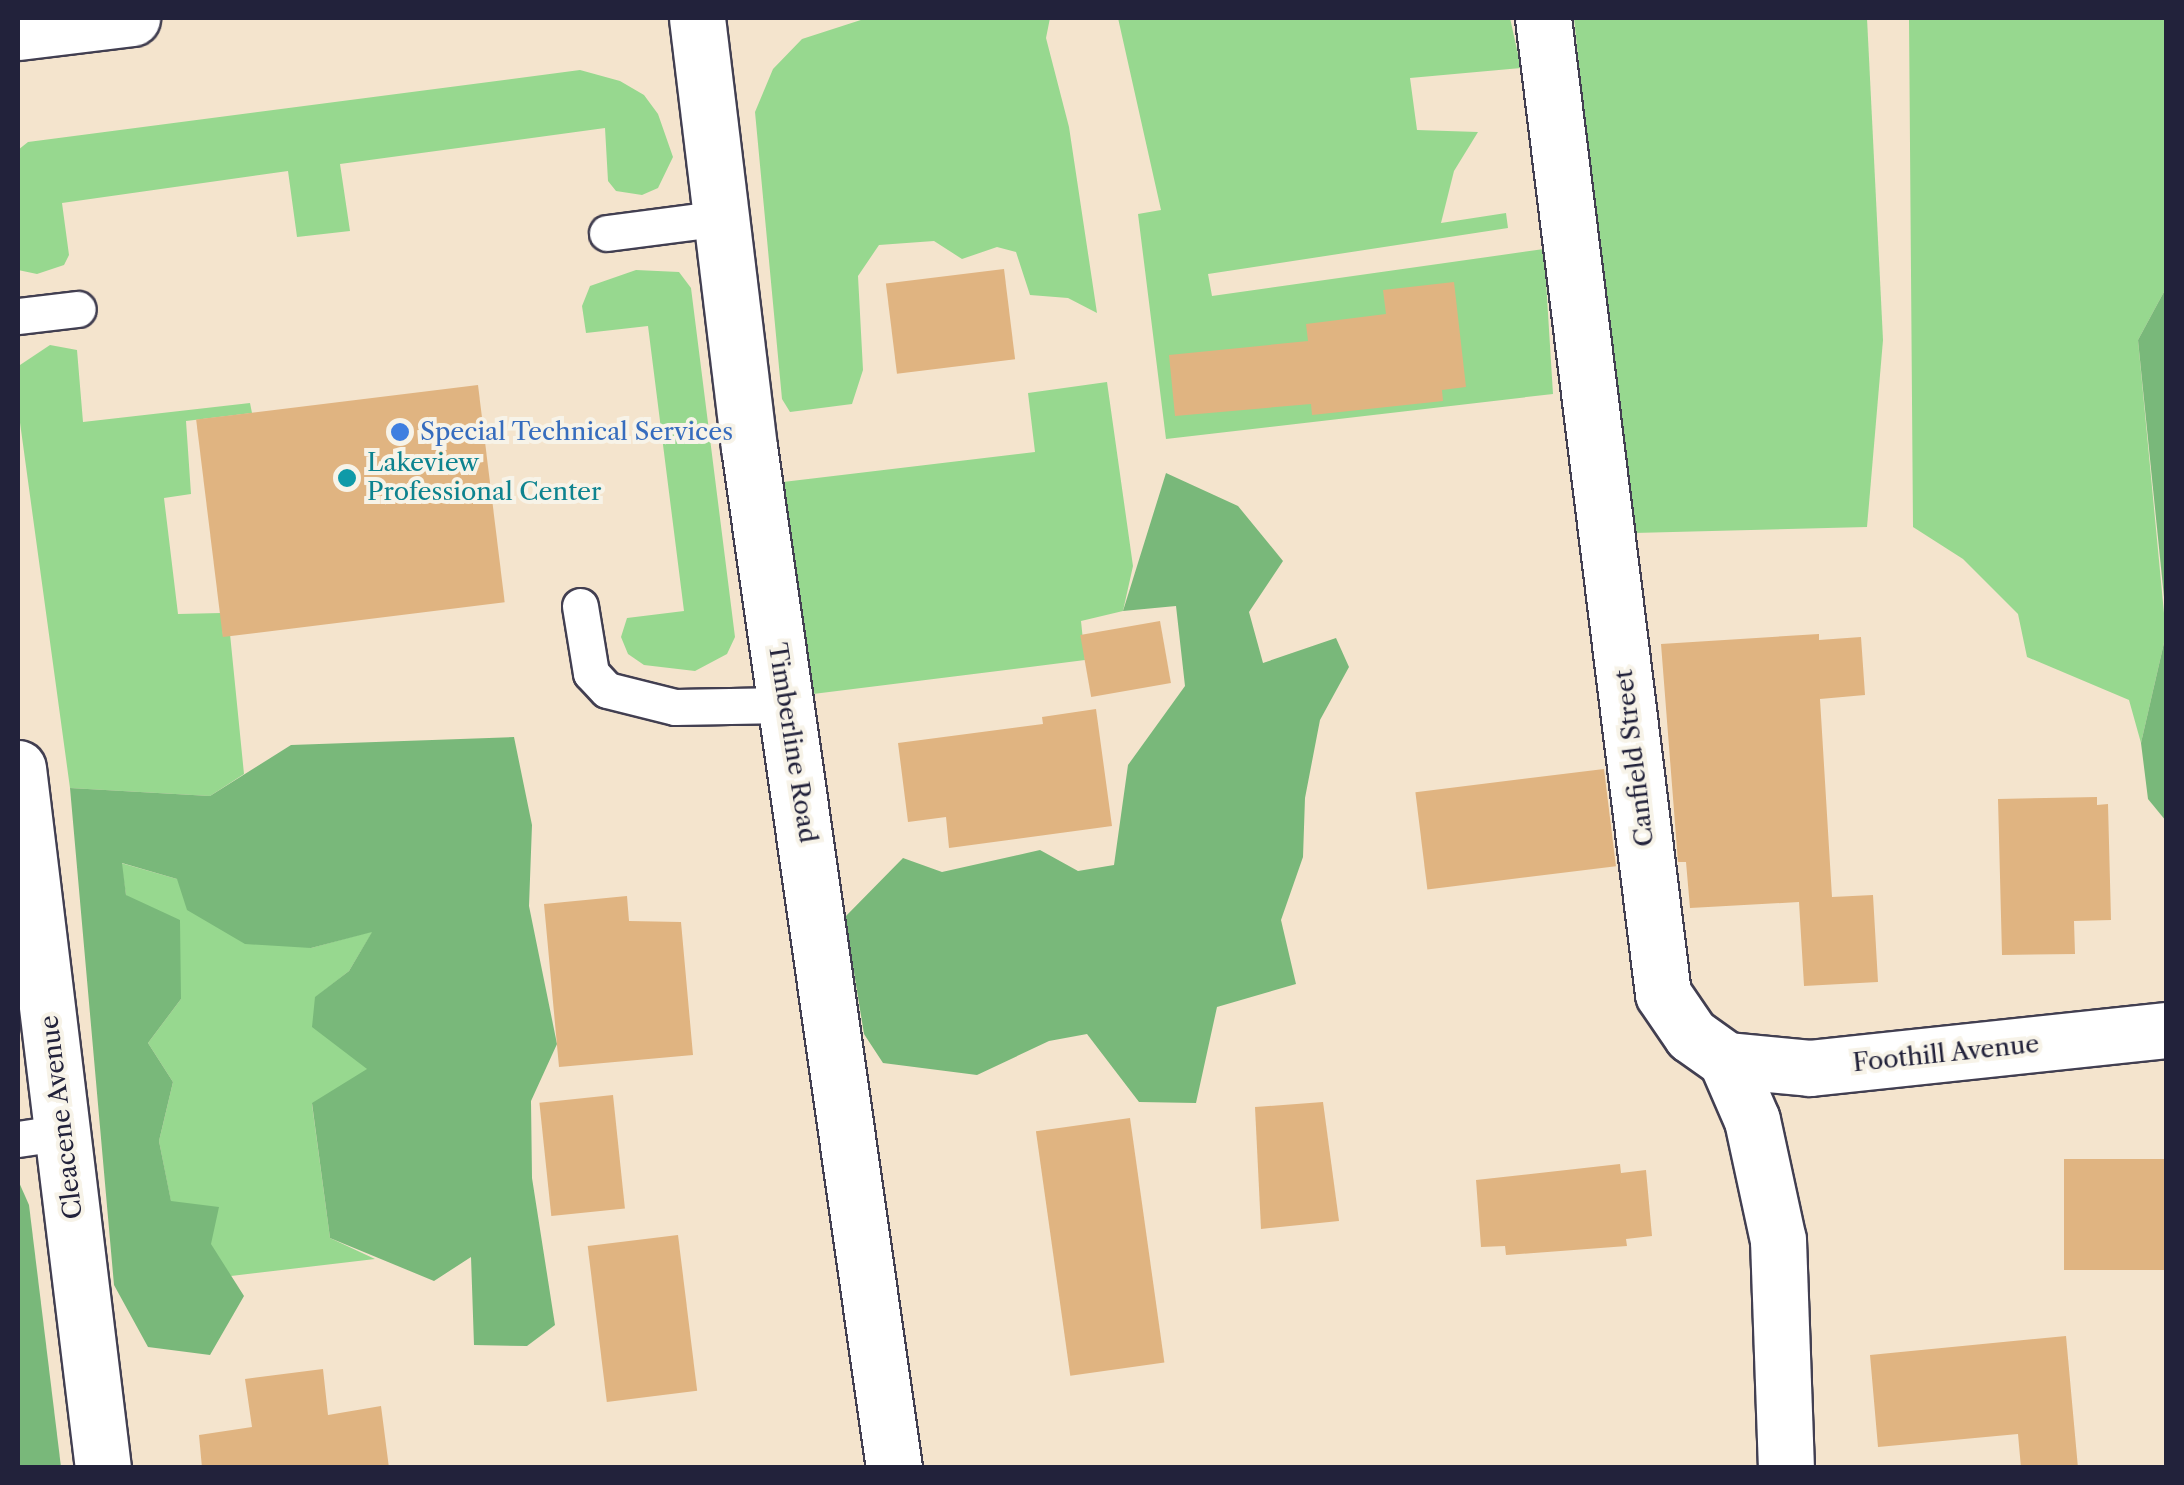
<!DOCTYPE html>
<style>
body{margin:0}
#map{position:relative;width:2184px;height:1485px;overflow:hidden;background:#f4e4cd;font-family:"Libre Caslon Text",serif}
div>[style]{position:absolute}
.green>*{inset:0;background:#97d88f}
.forest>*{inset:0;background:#79b87a}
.building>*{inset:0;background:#e0b481;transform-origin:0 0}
.roads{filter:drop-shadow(2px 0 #423f51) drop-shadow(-2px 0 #423f51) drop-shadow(0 2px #423f51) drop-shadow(0 -2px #423f51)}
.lane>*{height:35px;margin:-17.5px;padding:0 17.5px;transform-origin:17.5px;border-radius:17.5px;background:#fff}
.street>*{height:55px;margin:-27.5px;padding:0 27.5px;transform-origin:27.5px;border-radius:27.5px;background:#fff}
.primary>*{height:55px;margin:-27.5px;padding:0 27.5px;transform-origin:27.5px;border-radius:27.5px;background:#fff}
.dots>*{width:28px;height:28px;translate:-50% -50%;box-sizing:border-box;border:5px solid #f7f3e8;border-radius:50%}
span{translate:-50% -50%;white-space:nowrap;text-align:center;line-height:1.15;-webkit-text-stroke:8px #f7f3e8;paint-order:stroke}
.shop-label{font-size:25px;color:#366cbe}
.left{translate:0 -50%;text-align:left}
.culture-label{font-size:25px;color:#0d838f}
.street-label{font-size:25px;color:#22223b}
.frame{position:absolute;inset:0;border:20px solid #22223b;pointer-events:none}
</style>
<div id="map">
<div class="green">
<div style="clip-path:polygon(867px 18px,1050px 18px,1046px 38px,1069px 127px,1097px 313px,1068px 298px,1030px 295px,1016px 252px,997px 247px,962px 259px,934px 241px,879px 245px,858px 276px,863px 370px,852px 404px,790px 412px,782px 399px,755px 112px,773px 69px,802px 39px)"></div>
<div style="clip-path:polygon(1118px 18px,1510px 18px,1521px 68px,1410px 78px,1417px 130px,1478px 132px,1454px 171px,1441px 223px,1506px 213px,1508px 228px,1208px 274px,1212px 296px,1544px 249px,1553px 394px,1166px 439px,1138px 214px,1161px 210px)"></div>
<div style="clip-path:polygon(1574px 18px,1867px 18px,1883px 340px,1867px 527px,1634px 533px,1626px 513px)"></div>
<div style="clip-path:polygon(1909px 18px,2166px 18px,2166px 288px,2138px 340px,2166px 634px,2141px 743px,2129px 700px,2027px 657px,2018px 614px,1963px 559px,1913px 527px)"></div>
<div style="clip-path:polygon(580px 70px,620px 81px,644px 95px,658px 114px,673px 157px,658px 188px,642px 195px,616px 191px,608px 181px,605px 128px,340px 164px,350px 231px,297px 237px,288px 171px,62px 203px,69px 255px,64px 265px,37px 274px,18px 270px,18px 150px,28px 142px)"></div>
<div style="clip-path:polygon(636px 270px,679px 272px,691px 288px,735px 637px,727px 654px,695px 671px,644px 665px,628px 654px,621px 637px,627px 618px,684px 611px,648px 326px,586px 333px,582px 306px,590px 286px)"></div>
<div style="clip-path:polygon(50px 345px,77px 350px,83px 422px,250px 403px,252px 413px,186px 421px,191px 494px,164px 498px,178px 614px,221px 613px,223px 635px,230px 634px,244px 774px,210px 796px,70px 788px,18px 408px,20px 365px)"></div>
<div style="clip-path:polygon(1107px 382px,1133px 566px,1123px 611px,1081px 621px,1085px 660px,813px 694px,783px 482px,1035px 452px,1028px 393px)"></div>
<div style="clip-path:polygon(121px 863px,177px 879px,311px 948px,373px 931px,349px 971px,316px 997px,368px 1070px,312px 1104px,330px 1238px,375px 1259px,231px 1276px,171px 1202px,159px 1141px,173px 1082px,148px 1043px,181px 999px,126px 895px)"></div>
</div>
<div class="forest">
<div style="clip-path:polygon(2166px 288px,2166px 617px,2138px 340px)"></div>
<div style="clip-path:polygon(1166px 473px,1238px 506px,1283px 561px,1249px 612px,1263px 663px,1336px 638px,1349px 667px,1320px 720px,1305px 798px,1303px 857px,1281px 920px,1296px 984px,1217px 1007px,1196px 1103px,1139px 1102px,1087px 1034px,1049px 1041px,977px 1075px,883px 1063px,864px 1034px,845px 917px,903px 858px,942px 872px,1040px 850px,1078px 871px,1114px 865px,1128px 765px,1185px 686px,1176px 606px,1123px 611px)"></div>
<div style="clip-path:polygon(2166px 634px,2166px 821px,2148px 799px,2141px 743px)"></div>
<div style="clip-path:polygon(514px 737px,532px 825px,529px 906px,557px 1044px,531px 1101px,532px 1178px,555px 1325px,527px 1346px,474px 1345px,471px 1257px,434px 1281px,330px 1238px,312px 1103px,367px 1069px,312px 1027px,315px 997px,349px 971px,372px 932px,311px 948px,245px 944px,187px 910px,177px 879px,122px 863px,126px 895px,180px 920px,181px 999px,148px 1043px,173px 1082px,159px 1141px,171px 1201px,219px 1207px,211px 1244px,244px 1296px,210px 1355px,148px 1347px,114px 1285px,70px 788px,210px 796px,291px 745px)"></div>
<div style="clip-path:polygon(18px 1180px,29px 1205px,61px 1467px,18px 1467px)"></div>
</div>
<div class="building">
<div style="left:1004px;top:269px;width:91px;height:119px;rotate:83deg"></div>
<div style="clip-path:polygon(1454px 282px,1466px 387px,1442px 390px,1443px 401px,1312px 415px,1311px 404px,1175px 416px,1169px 355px,1308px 341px,1306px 324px,1386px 314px,1383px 290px)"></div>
<div style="left:478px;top:385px;width:219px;height:284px;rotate:83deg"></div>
<div style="left:1160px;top:621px;width:63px;height:81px;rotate:80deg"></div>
<div style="clip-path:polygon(1819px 634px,1819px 640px,1861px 637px,1865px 695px,1820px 699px,1832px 897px,1873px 895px,1878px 982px,1804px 986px,1799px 902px,1690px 908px,1686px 862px,1678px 862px,1661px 644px)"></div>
<div style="clip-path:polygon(1096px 709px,1112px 826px,949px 848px,946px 817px,908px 822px,898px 743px,1043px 724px,1042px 717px)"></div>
<div style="left:1604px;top:769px;width:98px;height:190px;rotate:83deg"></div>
<div style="clip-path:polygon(2097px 797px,2097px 805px,2108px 804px,2111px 920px,2074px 921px,2075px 954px,2002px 955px,1998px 799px)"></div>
<div style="clip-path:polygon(627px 896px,629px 921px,681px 922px,693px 1055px,559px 1067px,544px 904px)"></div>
<div style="left:613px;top:1095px;width:114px;height:74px;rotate:84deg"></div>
<div style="clip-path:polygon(1323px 1102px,1339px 1221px,1261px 1229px,1255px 1107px)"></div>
<div style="left:1130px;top:1118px;width:247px;height:95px;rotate:82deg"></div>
<div style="left:2166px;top:1159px;width:111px;height:102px;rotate:90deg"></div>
<div style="clip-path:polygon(1620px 1164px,1621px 1173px,1646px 1170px,1652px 1236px,1626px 1239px,1627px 1246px,1506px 1255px,1505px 1246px,1481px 1247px,1476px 1180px)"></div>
<div style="left:678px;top:1235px;width:157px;height:91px;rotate:83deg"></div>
<div style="clip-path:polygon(2066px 1336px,2078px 1468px,2021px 1468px,2018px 1434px,1878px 1447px,1870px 1355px)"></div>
<div style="clip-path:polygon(323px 1369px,328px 1415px,381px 1406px,389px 1468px,202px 1468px,199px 1435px,252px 1427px,245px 1379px)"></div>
</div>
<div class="roads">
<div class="lane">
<div style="left:607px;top:233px;width:117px;rotate:-7.4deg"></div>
<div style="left:18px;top:316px;width:60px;rotate:-6.7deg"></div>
<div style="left:580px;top:606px;width:68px;rotate:80.7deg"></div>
<div style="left:591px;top:673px;width:23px;rotate:47deg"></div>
<div style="left:607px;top:690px;width:70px;rotate:14deg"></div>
<div style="left:675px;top:707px;width:110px;rotate:-1deg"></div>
<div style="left:18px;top:1139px;width:48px;rotate:-8.5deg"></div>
</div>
<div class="street">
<div style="left:697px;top:18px;width:432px;rotate:83.1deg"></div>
<div style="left:749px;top:447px;width:1031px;rotate:81.92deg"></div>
<div style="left:1543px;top:18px;width:983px;rotate:82.99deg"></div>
<div style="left:1663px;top:994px;width:50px;rotate:55.7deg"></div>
<div style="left:1691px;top:1035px;width:43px;rotate:35.5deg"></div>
<div style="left:1726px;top:1060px;width:65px;rotate:66.6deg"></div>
<div style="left:1752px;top:1120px;width:123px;rotate:77.8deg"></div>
<div style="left:1778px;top:1240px;width:228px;rotate:88deg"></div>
<div style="left:18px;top:768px;width:705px;rotate:83.08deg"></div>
<div style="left:1726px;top:1060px;width:84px;rotate:5.4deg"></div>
<div style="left:1810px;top:1068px;width:358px;rotate:-6.1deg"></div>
</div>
<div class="primary">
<div style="left:18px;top:32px;width:115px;rotate:-7deg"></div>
</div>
</div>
<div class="dots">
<div style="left:400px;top:432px;background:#3f7fe0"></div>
<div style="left:347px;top:478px;background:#0f9aa8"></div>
</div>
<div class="shop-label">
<span class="left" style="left:420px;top:432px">Special Technical Services</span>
</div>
<div class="culture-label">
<span class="left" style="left:367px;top:478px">Lakeview<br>Professional Center</span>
</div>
<div class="street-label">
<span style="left:792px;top:743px;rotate:81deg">Timberline Road</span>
<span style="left:1635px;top:758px;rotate:-97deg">Canfield Street</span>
<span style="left:1946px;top:1054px;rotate:-6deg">Foothill Avenue</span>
<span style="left:62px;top:1117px;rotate:-97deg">Cleacene Avenue</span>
</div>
<div class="frame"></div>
</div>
